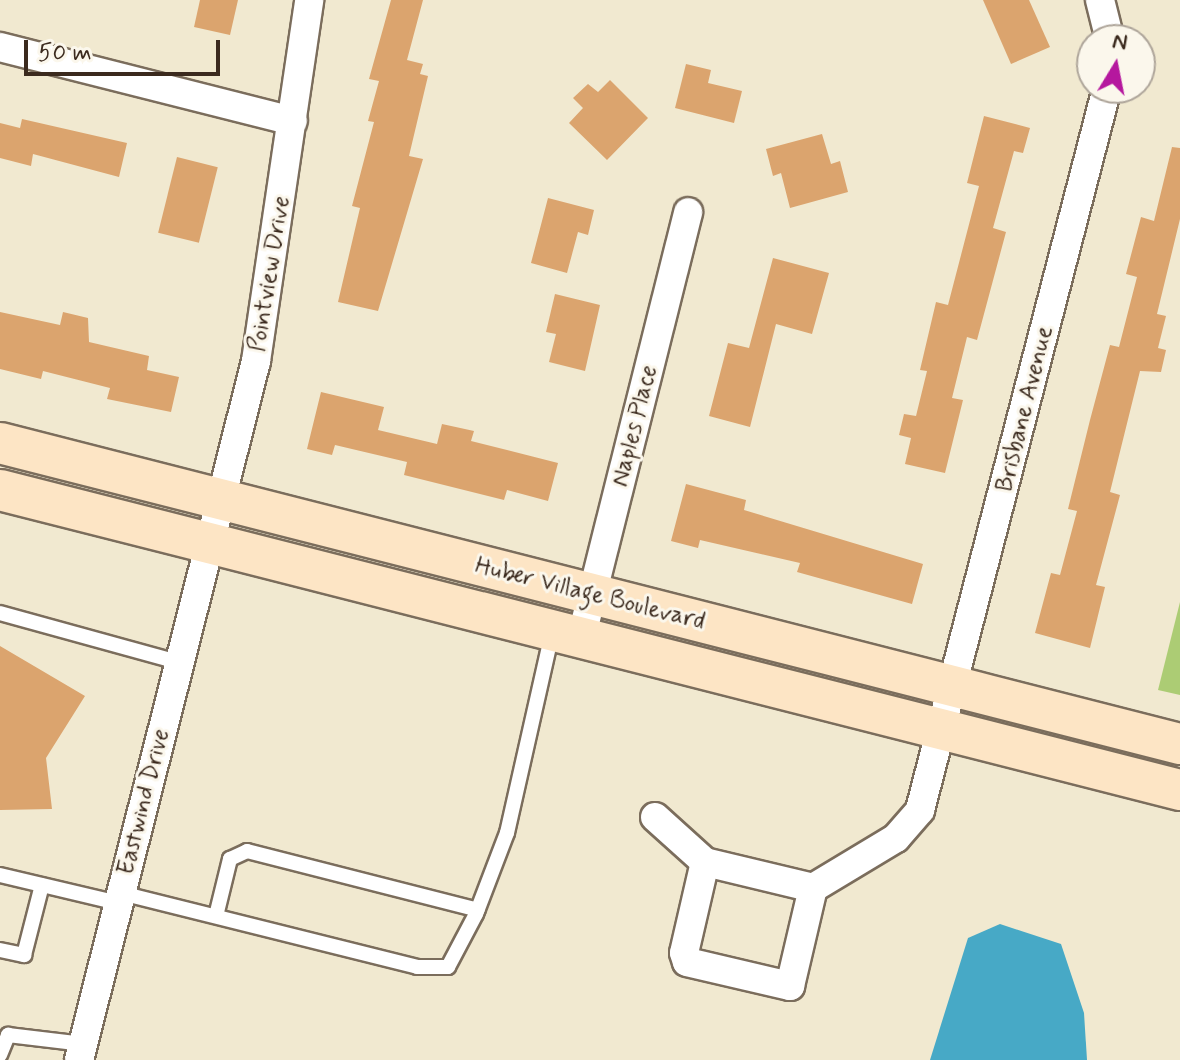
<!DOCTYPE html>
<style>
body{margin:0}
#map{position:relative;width:1180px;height:1060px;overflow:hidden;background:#f1e9d0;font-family:Mynerve,sans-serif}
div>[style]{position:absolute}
.green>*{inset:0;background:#accc74}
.water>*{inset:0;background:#47a9c6}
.building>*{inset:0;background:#dba46e;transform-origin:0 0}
.roads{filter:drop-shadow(2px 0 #7b6d5c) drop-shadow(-2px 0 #7b6d5c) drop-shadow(0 2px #7b6d5c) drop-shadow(0 -2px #7b6d5c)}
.lane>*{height:14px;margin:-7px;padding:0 7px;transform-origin:7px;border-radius:7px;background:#fff}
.street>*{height:28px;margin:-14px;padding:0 14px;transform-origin:14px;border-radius:14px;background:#fff}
.secondary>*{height:40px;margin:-20px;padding:0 20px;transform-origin:20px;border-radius:20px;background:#fde5c5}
span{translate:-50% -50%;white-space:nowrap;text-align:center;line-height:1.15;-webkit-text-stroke:6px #fbf7ec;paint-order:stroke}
.street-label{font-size:24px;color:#3b2a1e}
.north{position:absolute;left:1076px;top:24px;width:80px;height:80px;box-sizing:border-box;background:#fbf7ec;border:2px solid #aea59a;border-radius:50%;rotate:10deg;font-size:22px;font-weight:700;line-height:32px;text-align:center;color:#3b2a1e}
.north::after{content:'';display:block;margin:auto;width:28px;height:36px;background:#b5179e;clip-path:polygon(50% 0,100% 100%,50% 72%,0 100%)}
.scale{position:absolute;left:24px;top:40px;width:196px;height:36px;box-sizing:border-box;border:4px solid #3b2a1e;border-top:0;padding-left:10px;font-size:24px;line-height:28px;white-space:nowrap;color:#3b2a1e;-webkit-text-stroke:6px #fbf7ec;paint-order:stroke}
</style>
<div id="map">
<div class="green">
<div style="clip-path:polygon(1180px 602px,1180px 695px,1158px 690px)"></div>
</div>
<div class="water">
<div style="clip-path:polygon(1000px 924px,1061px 944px,1084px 1013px,1087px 1060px,930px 1060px,968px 938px)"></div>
</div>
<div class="building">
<div style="clip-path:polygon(200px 0,238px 0,230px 35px,194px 27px)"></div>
<div style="clip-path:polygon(391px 0,423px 0,407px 60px,423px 64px,420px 74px,428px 76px,409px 156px,423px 159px,378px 311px,338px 302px,360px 208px,352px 206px,374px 122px,368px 121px,379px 81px,369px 79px)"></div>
<div style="clip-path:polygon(983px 0,1029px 0,1050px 47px,1011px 64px)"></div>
<div style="clip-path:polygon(686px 64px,711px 70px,708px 83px,742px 91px,734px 123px,675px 108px)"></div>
<div style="clip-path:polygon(610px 80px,648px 118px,607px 160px,569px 123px,583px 108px,573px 98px,588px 84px,598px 92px)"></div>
<div style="clip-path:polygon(984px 116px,1030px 128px,1023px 153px,1014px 151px,993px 228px,1006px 232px,977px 340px,967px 337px,952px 398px,963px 400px,945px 473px,905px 464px,911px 438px,899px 435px,904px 414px,916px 416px,927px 371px,920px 370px,936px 302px,948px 305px,979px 186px,967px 183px)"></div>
<div style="clip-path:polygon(22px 119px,127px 143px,119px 177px,33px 154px,31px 166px,0 158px,0 123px,20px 128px)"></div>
<div style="clip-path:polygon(822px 134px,831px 164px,840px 161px,848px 192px,790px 208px,781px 173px,773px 176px,766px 149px)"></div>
<div style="clip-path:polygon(1172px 147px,1180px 148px,1180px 219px,1157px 314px,1166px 316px,1158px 348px,1166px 350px,1161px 372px,1140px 371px,1110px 492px,1120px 495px,1096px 585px,1105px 587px,1090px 648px,1035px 633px,1051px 573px,1060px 575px,1077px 511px,1068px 509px,1090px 420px,1110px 345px,1119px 347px,1137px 277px,1126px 274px,1141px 217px,1154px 221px)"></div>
<div style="left:177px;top:157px;width:42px;height:78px;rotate:14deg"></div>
<div style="clip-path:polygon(548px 198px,594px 210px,588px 235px,578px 232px,567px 273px,531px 263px)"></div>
<div style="clip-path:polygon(773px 258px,829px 273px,812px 334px,776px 324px,750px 427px,709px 416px,728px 343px,749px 348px)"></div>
<div style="clip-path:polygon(555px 294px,600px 305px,585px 371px,549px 362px,556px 334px,546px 332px)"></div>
<div style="clip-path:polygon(0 312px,60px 325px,63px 312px,88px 318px,89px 342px,149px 356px,147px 370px,179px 377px,171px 412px,107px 399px,110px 388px,43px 371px,41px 379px,0 369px)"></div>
<div style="clip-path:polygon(321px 392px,384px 407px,378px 430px,437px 444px,442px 424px,474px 431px,471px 441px,558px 463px,548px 501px,507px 490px,504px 500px,404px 475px,407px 462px,335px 445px,332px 455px,307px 449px)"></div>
<div style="clip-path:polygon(686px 484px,746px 500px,744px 510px,923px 564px,912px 604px,797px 572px,800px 563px,700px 540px,698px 548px,671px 541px)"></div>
<div style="clip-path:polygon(0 646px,85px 696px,46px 758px,52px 809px,0 810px)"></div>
</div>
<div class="roads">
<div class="lane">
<div style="left:0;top:613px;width:185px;rotate:15.4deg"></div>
<div style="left:0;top:875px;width:121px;rotate:13.3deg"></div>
<div style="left:121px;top:893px;width:305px;rotate:14deg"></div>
<div style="left:417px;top:967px;width:31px"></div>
<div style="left:448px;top:967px;width:60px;rotate:-62.2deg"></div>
<div style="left:476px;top:914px;width:87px;rotate:-69.1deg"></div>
<div style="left:507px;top:833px;width:205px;rotate:-77.3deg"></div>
<div style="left:216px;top:916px;width:59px;rotate:-76.2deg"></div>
<div style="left:230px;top:859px;width:19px;rotate:-25deg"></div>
<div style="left:247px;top:851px;width:238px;rotate:14.3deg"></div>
<div style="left:0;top:950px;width:25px;rotate:12deg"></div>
<div style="left:24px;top:955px;width:72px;rotate:-75.6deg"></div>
<div style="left:0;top:1055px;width:22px;rotate:-68deg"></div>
<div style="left:8px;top:1035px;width:76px;rotate:6.8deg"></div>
</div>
<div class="street">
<div style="left:1100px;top:0;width:41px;rotate:76deg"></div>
<div style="left:0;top:47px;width:302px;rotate:14.2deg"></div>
<div style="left:581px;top:639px;width:440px;rotate:-75.9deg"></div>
<div style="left:655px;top:817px;width:67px;rotate:42deg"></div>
<div style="left:705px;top:862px;width:111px;rotate:13.5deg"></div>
<div style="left:813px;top:888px;width:97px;rotate:-31.1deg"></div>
<div style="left:896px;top:838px;width:37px;rotate:-49deg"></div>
<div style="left:920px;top:810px;width:746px;rotate:-75.48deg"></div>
<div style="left:705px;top:862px;width:93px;rotate:103deg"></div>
<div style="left:684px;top:953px;width:9px;rotate:72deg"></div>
<div style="left:687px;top:962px;width:106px;rotate:13.1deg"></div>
<div style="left:790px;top:986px;width:101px;rotate:-76.8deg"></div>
<div style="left:79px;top:1060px;width:721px;rotate:-75.79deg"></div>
<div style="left:256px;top:361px;width:365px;rotate:-81.6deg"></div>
</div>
<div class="secondary">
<div style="left:0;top:443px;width:1218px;rotate:14.31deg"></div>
<div style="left:0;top:490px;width:1218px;rotate:14.26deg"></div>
</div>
</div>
<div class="street-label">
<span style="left:270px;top:274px;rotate:-81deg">Pointview Drive</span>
<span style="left:1025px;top:409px;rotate:-76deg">Brisbane Avenue</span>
<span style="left:635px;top:426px;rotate:-76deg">Naples Place</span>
<span style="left:590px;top:594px;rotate:14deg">Huber Village Boulevard</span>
<span style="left:144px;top:802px;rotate:-76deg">Eastwind Drive</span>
</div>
<div class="north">N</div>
<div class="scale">50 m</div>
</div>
